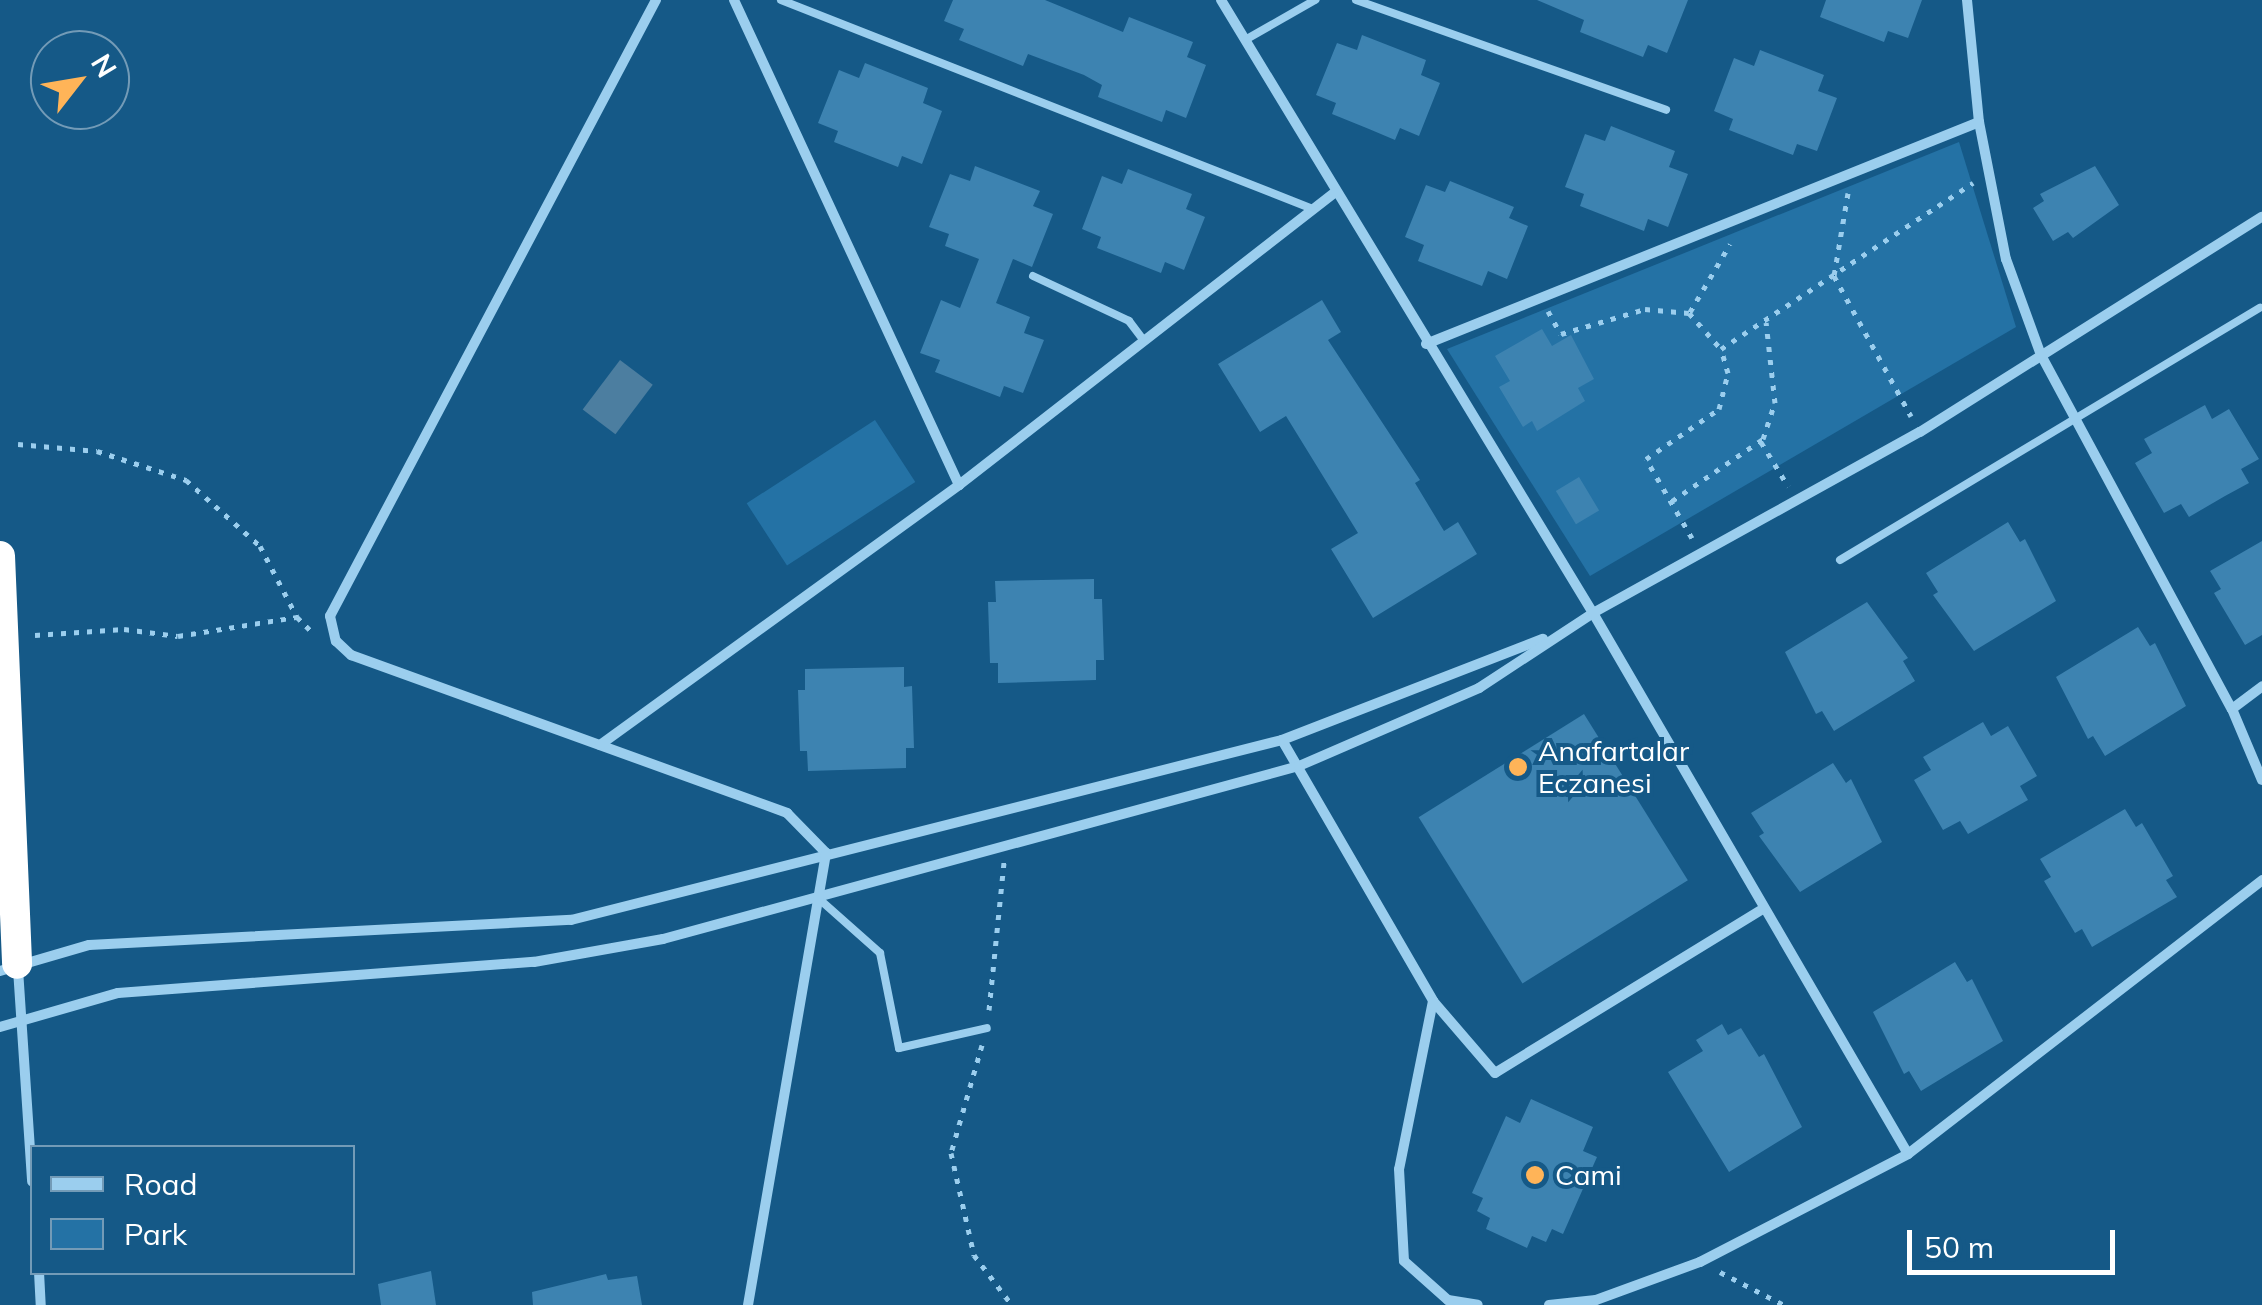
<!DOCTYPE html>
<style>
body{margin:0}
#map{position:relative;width:2262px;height:1305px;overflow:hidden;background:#155987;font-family:Mulish,sans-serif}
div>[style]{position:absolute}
.green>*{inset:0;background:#2472a5;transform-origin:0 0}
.water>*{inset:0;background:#4c7ea0;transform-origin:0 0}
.building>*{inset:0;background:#3d83b1;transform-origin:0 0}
.path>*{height:5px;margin-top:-2.5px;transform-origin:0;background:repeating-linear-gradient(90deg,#9bceee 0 5px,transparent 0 13px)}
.lane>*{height:8px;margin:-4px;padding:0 4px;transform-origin:4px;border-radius:4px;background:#9bceee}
.street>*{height:10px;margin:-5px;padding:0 5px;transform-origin:5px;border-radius:5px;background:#9bceee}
.highway>*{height:30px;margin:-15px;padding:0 15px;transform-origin:15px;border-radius:15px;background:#fff}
.dots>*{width:28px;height:28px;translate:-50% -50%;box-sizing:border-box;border:5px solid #155987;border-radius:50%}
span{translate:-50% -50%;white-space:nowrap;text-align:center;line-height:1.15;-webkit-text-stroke:8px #155987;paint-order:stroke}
.poi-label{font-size:28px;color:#fff}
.left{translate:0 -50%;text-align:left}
.legend{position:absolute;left:30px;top:1145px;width:325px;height:130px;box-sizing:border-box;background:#155987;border:2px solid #739bb7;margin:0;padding:12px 18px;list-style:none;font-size:30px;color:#fff}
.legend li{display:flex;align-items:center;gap:20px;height:50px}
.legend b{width:50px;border:2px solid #739bb7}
.north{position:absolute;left:30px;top:30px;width:100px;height:100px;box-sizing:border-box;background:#155987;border:2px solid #739bb7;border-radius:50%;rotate:59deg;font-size:28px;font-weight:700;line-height:40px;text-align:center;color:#fff}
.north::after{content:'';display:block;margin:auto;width:35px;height:45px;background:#ffb458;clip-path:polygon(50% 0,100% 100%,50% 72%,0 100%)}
.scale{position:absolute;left:1907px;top:1230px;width:208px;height:45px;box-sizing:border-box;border:5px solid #fff;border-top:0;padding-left:12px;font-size:30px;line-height:35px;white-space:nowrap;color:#fff;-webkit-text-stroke:8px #155987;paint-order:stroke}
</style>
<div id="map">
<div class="green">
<div style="clip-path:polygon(1959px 142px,2016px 327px,1590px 576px,1447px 349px)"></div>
<div style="left:875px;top:420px;width:74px;height:153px;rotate:57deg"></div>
</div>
<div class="water">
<div style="left:620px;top:360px;width:41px;height:62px;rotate:37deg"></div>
</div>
<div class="building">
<div style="clip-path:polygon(953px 0,1045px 0,1123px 32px,1129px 17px,1193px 42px,1187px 57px,1206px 65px,1186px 118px,1166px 110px,1162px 122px,1098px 97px,1102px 85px,1084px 75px,1028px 54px,1023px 66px,959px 40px,964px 29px,944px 21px)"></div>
<div style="clip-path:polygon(1537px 0,1688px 0,1667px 53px,1648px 45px,1643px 57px,1580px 32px,1584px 20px)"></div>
<div style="clip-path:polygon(1826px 0,1922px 0,1908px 38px,1888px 31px,1884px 42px,1820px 17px)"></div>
<div style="clip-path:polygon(1362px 35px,1426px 60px,1421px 75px,1440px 83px,1419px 136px,1400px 128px,1395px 140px,1369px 129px,1332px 114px,1336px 103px,1316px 95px,1337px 43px,1357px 50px)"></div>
<div style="clip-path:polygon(1760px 50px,1824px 75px,1818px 91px,1837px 98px,1817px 151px,1797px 144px,1793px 155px,1729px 130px,1733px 119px,1714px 111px,1734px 58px,1754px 66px)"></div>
<div style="clip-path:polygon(865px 63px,928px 88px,923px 103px,942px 111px,922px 164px,902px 156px,898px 167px,834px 142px,838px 131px,818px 123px,839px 70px,859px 78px)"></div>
<div style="clip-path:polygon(1611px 126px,1675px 151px,1669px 167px,1688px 174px,1668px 227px,1648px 219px,1644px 231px,1580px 206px,1584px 194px,1565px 187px,1585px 134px,1605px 141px)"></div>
<div style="clip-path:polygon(975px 166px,1040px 191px,1033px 206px,1053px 214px,1032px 267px,1013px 259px,996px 303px,1030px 317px,1024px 333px,1044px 340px,1023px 393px,1004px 386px,1000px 397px,935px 372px,940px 360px,920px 353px,941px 300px,960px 308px,979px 259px,945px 246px,949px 234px,929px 227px,950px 174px,970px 181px)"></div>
<div style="clip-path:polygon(2095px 166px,2119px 205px,2073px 238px,2068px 232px,2053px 241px,2033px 208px,2044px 201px,2040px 194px)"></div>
<div style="clip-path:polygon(1128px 169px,1192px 194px,1186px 209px,1205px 217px,1184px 270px,1165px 262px,1161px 273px,1097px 248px,1101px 237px,1082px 229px,1102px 176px,1122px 184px)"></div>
<div style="clip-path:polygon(1450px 181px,1514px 207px,1509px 218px,1528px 226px,1507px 279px,1488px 271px,1482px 286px,1418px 261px,1424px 245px,1405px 237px,1426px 185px,1445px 192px)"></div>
<div style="clip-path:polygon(1322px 300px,1341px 332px,1328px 340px,1420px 480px,1415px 483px,1444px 531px,1458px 522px,1477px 554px,1373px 618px,1331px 549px,1358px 533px,1286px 416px,1260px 432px,1218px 364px)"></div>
<div style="clip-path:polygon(1542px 329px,1552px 346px,1571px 335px,1594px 379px,1578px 388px,1585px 401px,1537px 431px,1532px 421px,1523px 427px,1499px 387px,1510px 381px,1495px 356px)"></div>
<div style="clip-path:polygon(2205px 405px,2212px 419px,2229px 409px,2259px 459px,2241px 469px,2249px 483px,2225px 496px,2189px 517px,2181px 504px,2164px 513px,2135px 463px,2152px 453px,2144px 439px)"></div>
<div style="left:1579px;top:477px;width:39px;height:27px;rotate:59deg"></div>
<div style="clip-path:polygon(2008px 522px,2020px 542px,2025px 539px,2056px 601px,1974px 651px,1933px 595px,1938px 592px,1926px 573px)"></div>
<div style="clip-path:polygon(2262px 541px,2262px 635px,2245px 645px,2214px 593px,2221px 589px,2210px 571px)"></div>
<div style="clip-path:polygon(1094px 579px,1094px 599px,1102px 599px,1104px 660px,1096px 660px,1096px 680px,998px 683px,998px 663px,990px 663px,988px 602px,996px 602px,995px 581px)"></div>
<div style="clip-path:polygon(1867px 602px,1908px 658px,1903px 661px,1915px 681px,1834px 731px,1822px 711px,1816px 714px,1785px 652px)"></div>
<div style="clip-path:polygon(2138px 627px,2150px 646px,2155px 643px,2186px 706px,2105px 756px,2093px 736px,2088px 739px,2056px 677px)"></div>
<div style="clip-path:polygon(904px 667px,904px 687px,912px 686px,914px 748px,906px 748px,906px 768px,808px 771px,807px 751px,800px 751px,798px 690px,805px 690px,805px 669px)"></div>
<div style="left:1584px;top:714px;width:196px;height:195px;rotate:58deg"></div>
<div style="clip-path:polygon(1983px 722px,1991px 736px,2008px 726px,2037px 776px,2020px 786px,2028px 800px,1968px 834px,1960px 821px,1943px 830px,1914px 780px,1931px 770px,1923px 757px)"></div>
<div style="clip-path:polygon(1833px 763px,1846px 783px,1851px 779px,1882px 842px,1800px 892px,1759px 836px,1764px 833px,1751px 813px)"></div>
<div style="clip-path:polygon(2125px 809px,2136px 827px,2142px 823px,2173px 876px,2166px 880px,2177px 897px,2092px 947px,2082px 929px,2075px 933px,2044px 881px,2051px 877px,2040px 859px)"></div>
<div style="clip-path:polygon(1955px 962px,1967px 982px,1972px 979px,2003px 1041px,1921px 1091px,1909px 1071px,1904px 1074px,1873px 1012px)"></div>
<div style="clip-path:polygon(1722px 1024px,1728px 1035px,1741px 1028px,1759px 1057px,1764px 1054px,1802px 1127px,1729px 1172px,1668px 1072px,1703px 1051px,1696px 1040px)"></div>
<div style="clip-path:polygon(1531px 1099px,1593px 1127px,1583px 1151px,1597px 1157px,1563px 1234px,1552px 1229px,1546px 1242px,1532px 1236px,1527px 1248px,1486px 1229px,1490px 1218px,1477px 1211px,1483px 1198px,1472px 1193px,1506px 1116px,1520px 1123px)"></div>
<div style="clip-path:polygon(431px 1271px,436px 1305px,381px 1305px,378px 1284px)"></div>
<div style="clip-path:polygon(606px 1274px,608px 1280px,637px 1276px,642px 1305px,533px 1305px,532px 1292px)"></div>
</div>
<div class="path">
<div style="left:1848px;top:193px;width:84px;rotate:99.6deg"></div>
<div style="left:1834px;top:276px;width:160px;rotate:61.2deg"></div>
<div style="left:1548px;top:311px;width:26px;rotate:61deg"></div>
<div style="left:1561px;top:334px;width:88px;rotate:-16.6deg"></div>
<div style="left:1645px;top:309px;width:44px;rotate:5.2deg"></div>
<div style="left:1689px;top:313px;width:48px;rotate:48.4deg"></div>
<div style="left:1690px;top:312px;width:79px;rotate:-59.5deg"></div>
<div style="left:1761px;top:442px;width:52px;rotate:58.5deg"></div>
<div style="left:18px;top:444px;width:79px;rotate:5.1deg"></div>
<div style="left:97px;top:451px;width:94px;rotate:18deg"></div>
<div style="left:186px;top:480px;width:99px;rotate:41.7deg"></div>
<div style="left:260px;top:546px;width:80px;rotate:62.5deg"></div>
<div style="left:297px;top:617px;width:24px;rotate:45deg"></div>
<div style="left:1672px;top:501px;width:110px;rotate:-34.3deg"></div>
<div style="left:1763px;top:439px;width:38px;rotate:-72deg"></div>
<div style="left:1775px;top:403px;width:81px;rotate:-96.3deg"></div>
<div style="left:1692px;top:538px;width:91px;rotate:-120.2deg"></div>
<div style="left:1646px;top:459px;width:88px;rotate:-34.4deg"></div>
<div style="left:1719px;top:409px;width:37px;rotate:-76deg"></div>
<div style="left:1728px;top:373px;width:25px;rotate:-106deg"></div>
<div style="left:1721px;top:349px;width:302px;rotate:-33.4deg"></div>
<div style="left:35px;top:635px;width:89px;rotate:-3.9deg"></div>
<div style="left:124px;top:629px;width:54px;rotate:7.4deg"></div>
<div style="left:178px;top:636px;width:121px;rotate:-9.1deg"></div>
<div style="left:989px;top:1010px;width:149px;rotate:-84.2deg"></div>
<div style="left:982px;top:1045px;width:112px;rotate:106deg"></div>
<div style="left:951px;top:1153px;width:105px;rotate:77.3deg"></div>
<div style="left:974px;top:1255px;width:63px;rotate:52.8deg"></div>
<div style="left:1720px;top:1272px;width:72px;rotate:27.3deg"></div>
</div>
<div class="lane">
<div style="left:781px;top:0;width:572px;rotate:21.45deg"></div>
<div style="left:1356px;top:0;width:329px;rotate:19.5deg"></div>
<div style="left:1245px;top:40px;width:81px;rotate:-29.7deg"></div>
<div style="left:1033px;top:276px;width:106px;rotate:25.1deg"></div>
<div style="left:1129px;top:321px;width:25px;rotate:53deg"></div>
<div style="left:1840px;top:560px;width:490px;rotate:-31deg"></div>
<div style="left:818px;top:898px;width:83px;rotate:41.6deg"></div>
<div style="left:880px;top:953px;width:97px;rotate:78.7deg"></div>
<div style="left:899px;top:1048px;width:90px;rotate:-12.8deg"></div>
</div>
<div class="street">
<div style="left:656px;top:0;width:697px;rotate:117.89deg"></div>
<div style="left:330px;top:616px;width:26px;rotate:77deg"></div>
<div style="left:336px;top:641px;width:21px;rotate:43deg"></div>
<div style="left:351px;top:655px;width:464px;rotate:19.9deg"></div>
<div style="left:787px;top:813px;width:56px;rotate:45.7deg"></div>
<div style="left:734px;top:0;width:535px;rotate:65.11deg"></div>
<div style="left:1221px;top:0;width:717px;rotate:58.75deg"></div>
<div style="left:1593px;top:613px;width:626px;rotate:59.79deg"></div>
<div style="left:1967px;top:0;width:123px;rotate:84.4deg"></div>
<div style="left:1979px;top:122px;width:140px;rotate:78.9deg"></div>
<div style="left:2006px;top:259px;width:102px;rotate:70deg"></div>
<div style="left:2041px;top:355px;width:402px;rotate:61.7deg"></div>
<div style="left:2232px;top:709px;width:77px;rotate:67.1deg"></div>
<div style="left:1426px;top:344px;width:596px;rotate:-21.87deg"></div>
<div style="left:2232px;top:709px;width:38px;rotate:-37deg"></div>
<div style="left:1282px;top:740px;width:302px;rotate:59.9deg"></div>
<div style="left:1433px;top:1001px;width:95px;rotate:49.3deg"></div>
<div style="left:1495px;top:1073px;width:314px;rotate:-31.5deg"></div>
<div style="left:600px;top:745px;width:443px;rotate:-35.9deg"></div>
<div style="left:959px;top:485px;width:477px;rotate:-37.9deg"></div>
<div style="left:18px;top:969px;width:213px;rotate:86.2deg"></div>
<div style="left:0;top:971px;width:93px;rotate:-16.3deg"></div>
<div style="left:89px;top:945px;width:483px;rotate:-3deg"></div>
<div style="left:571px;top:920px;width:733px;rotate:-14.21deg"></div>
<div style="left:1282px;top:740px;width:280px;rotate:-21.2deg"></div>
<div style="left:1433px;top:1001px;width:171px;rotate:101.4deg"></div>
<div style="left:1399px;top:1169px;width:92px;rotate:86.9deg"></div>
<div style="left:1404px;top:1261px;width:59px;rotate:41.6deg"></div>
<div style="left:1448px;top:1300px;width:30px;rotate:9deg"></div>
<div style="left:0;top:1027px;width:123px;rotate:-16.1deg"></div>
<div style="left:118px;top:993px;width:417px;rotate:-4.3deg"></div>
<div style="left:534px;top:962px;width:131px;rotate:-10.1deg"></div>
<div style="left:663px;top:939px;width:659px;rotate:-15.22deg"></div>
<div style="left:1299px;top:766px;width:196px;rotate:-23.4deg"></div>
<div style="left:1479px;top:688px;width:136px;rotate:-33.3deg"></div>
<div style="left:1593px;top:613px;width:374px;rotate:-29deg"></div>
<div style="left:1920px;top:432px;width:404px;rotate:-32.2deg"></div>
<div style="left:39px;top:1272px;width:33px;rotate:87deg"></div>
<div style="left:748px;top:1305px;width:459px;rotate:-80.2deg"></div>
<div style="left:1549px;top:1305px;width:47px;rotate:-6.1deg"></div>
<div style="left:1596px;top:1300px;width:111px;rotate:-20.1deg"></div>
<div style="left:1700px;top:1262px;width:234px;rotate:-27.4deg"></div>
<div style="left:1908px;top:1154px;width:448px;rotate:-37.7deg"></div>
</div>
<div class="highway">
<div style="left:0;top:556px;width:408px;rotate:87.6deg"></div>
</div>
<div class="dots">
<div style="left:1518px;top:767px;background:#ffb458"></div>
<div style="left:1535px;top:1175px;background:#ffb458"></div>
</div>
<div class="poi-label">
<span class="left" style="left:1538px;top:767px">Anafartalar<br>Eczanesi</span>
<span class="left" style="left:1555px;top:1175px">Cami</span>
</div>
<ul class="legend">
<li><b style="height:12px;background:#9bceee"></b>Road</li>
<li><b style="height:28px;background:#2472a5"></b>Park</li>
</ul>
<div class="north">N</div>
<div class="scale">50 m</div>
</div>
